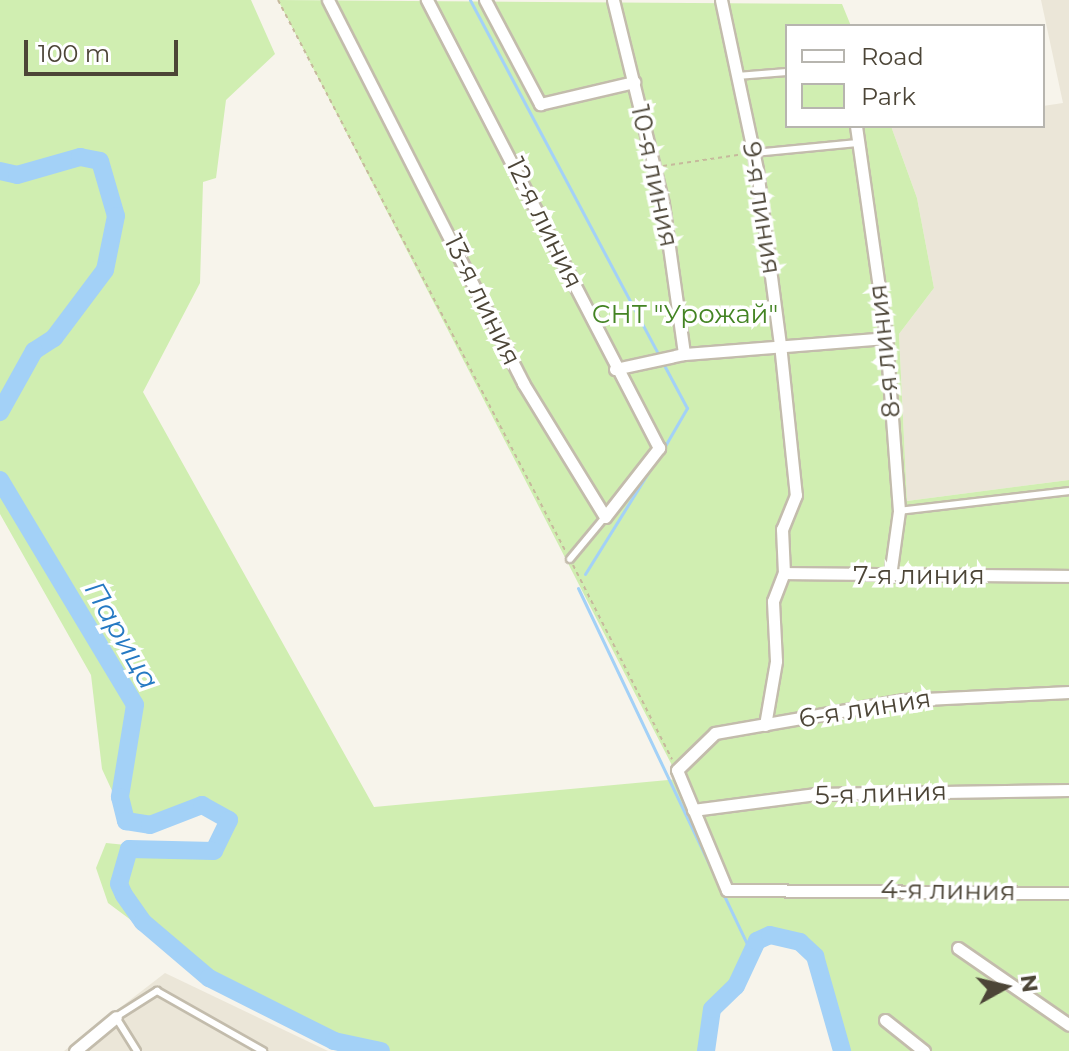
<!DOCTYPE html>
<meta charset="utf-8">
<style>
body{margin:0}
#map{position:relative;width:1069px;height:1051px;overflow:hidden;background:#f7f4eb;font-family:Montserrat,sans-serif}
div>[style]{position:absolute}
.residential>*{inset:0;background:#ebe6d8}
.green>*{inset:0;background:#d0eeb1}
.stream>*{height:3px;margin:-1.5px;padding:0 1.5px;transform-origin:1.5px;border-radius:1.5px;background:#a3d1f7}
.river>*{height:18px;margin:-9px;padding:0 9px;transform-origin:9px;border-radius:9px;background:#a3d1f7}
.path>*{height:2px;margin-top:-1px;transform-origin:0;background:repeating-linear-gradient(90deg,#c6b99c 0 4px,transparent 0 8px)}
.roads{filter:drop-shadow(2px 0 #c3bcac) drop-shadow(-2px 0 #c3bcac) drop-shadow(0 2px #c3bcac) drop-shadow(0 -2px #c3bcac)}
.lane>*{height:6px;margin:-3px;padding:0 3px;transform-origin:3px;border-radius:3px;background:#fff}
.street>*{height:11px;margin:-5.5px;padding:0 5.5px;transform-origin:5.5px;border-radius:5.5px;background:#fff}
span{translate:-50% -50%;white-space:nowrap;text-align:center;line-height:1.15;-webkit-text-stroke:7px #fff;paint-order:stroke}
.street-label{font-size:26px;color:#4c4537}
.park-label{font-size:26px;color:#448424}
.water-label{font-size:28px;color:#2579c3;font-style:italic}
.legend{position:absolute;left:785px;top:24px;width:260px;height:104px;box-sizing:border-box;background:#fff;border:2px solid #b7b5af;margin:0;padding:10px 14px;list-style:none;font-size:24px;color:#4c4537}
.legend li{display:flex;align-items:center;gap:16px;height:40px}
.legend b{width:40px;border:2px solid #b7b5af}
.north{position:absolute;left:965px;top:947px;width:80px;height:80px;-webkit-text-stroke:6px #fff;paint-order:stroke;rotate:82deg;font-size:22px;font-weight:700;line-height:32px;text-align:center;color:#4c4537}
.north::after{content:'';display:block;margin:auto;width:28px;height:36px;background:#4c4537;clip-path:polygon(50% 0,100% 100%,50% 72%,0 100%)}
.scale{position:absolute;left:24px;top:40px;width:154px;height:36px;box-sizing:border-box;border:4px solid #4c4537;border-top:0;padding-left:10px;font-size:24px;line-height:28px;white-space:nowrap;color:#4c4537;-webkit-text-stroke:6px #fff;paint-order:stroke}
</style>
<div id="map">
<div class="residential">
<div style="clip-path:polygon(1041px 0,1069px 0,1069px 480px,907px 501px,899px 334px,934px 288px,917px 198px,891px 126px,1043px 126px,1043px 106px,1063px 103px)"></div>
<div style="clip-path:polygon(165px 973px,328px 1051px,64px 1051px)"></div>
</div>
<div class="green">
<div style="clip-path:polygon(0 0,251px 0,275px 54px,226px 100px,216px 178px,203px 182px,200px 283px,143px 392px,374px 807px,679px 779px,278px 0,842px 4px,851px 26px,787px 26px,787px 126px,891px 126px,917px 198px,934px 288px,899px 334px,907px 501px,1069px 480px,1069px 1051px,842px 1051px,815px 956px,800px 942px,770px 935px,757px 941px,736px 986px,712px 1009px,706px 1051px,381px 1051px,334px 1041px,209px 978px,108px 903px,96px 868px,106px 843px,206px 853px,230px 826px,223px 813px,202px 805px,150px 825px,126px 821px,102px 769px,91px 675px,0 514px)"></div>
</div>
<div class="stream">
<div style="left:470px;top:0;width:398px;rotate:62deg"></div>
<div style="left:662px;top:451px;width:50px;rotate:-59.8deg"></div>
<div style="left:687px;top:408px;width:47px;rotate:-118.2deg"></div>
<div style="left:585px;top:574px;width:134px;rotate:-58.1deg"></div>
<div style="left:578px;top:588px;width:405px;rotate:64.6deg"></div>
</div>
<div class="river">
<div style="left:0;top:171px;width:17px;rotate:13deg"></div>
<div style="left:17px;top:175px;width:66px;rotate:-15.9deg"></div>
<div style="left:80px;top:157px;width:20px;rotate:11deg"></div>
<div style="left:100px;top:161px;width:57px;rotate:73.8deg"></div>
<div style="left:116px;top:216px;width:55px;rotate:101.5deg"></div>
<div style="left:105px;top:270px;width:85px;rotate:126.9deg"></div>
<div style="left:54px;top:338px;width:24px;rotate:147deg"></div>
<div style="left:34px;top:351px;width:70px;rotate:119.1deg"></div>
<div style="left:0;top:480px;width:262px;rotate:59deg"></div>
<div style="left:135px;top:705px;width:93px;rotate:99.3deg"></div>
<div style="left:120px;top:797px;width:25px;rotate:76deg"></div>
<div style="left:126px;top:821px;width:24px;rotate:9deg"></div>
<div style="left:150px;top:825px;width:56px;rotate:-21deg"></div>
<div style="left:202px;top:805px;width:31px;rotate:29deg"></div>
<div style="left:229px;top:820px;width:34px;rotate:116deg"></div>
<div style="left:214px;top:851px;width:85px;rotate:-178.7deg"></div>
<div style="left:129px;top:849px;width:36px;rotate:106deg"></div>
<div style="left:119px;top:884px;width:12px;rotate:66deg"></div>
<div style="left:124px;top:895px;width:33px;rotate:55deg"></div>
<div style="left:143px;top:922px;width:87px;rotate:40.3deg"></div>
<div style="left:209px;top:978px;width:140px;rotate:26.7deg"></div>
<div style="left:334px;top:1041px;width:48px;rotate:12deg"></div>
<div style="left:706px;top:1051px;width:42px;rotate:-81.9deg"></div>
<div style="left:712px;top:1009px;width:33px;rotate:-44deg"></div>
<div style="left:736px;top:986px;width:50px;rotate:-65deg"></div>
<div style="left:757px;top:941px;width:14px;rotate:-25deg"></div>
<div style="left:770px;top:935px;width:31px;rotate:13deg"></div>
<div style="left:800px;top:942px;width:21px;rotate:43deg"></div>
<div style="left:815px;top:956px;width:99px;rotate:74.1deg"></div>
</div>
<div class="path">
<div style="left:278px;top:0;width:623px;rotate:62.45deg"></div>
<div style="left:663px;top:166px;width:82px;rotate:-8.4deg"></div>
<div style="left:573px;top:565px;width:218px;rotate:63deg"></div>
</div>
<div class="roads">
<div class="lane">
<div style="left:737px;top:76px;width:50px;rotate:-4.6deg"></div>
<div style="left:754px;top:153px;width:104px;rotate:-5.5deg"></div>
<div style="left:899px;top:511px;width:171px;rotate:-6.7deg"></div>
<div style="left:570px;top:559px;width:55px;rotate:-50.2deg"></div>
<div style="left:137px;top:1051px;width:40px;rotate:-122deg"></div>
<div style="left:116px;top:1017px;width:49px;rotate:-32.4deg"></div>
<div style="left:157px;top:991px;width:122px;rotate:29.5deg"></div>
</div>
<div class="street">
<div style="left:328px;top:0;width:430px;rotate:63deg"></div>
<div style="left:523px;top:383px;width:157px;rotate:58.5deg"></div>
<div style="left:605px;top:517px;width:88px;rotate:-52deg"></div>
<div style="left:659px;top:448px;width:505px;rotate:-117.38deg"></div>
<div style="left:485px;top:0;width:118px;rotate:62.1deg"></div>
<div style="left:540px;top:104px;width:97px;rotate:-13.2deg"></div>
<div style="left:613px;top:0;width:210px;rotate:76.2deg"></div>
<div style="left:663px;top:204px;width:151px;rotate:82deg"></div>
<div style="left:721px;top:0;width:174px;rotate:78deg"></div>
<div style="left:757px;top:170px;width:176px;rotate:82.5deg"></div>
<div style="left:780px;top:344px;width:152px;rotate:84deg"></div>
<div style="left:796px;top:495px;width:37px;rotate:112deg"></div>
<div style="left:782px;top:529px;width:44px;rotate:87.4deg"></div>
<div style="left:784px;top:573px;width:285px;rotate:0.6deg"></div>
<div style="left:856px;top:126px;width:214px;rotate:81.9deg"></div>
<div style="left:886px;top:338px;width:173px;rotate:85.7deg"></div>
<div style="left:899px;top:511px;width:66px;rotate:97.9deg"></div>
<div style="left:615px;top:369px;width:71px;rotate:-12.3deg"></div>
<div style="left:684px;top:354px;width:203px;rotate:-4.5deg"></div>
<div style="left:1069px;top:692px;width:165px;rotate:177.2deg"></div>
<div style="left:904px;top:700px;width:192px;rotate:170.1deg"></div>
<div style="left:715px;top:733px;width:53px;rotate:135.8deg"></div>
<div style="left:677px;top:770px;width:130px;rotate:67.4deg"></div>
<div style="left:727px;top:890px;width:342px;rotate:0.5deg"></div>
<div style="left:765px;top:725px;width:65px;rotate:-80.2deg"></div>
<div style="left:776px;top:661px;width:60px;rotate:-92.9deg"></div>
<div style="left:773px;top:601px;width:30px;rotate:-69deg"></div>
<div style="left:693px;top:810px;width:124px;rotate:-7.4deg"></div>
<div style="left:816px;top:794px;width:253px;rotate:-0.9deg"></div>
<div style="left:958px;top:948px;width:135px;rotate:34.7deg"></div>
<div style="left:885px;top:1020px;width:50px;rotate:38.5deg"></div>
<div style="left:75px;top:1051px;width:53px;rotate:-39.7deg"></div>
</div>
</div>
<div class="street-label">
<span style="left:654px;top:176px;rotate:78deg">10-я линия</span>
<span style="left:761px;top:208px;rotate:81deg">9-я линия</span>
<span style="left:544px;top:223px;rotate:64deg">12-я линия</span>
<span style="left:482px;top:300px;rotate:64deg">13-я линия</span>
<span style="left:885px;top:351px;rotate:-96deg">8-я линия</span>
<span style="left:919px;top:576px">7-я линия</span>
<span style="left:865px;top:709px;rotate:-9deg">6-я линия</span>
<span style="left:881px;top:794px;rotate:-2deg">5-я линия</span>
<span style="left:948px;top:891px;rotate:1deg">4-я линия</span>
</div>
<div class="park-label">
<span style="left:685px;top:315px">СНТ "Урожай"</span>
</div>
<div class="water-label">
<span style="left:122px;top:635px;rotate:60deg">Парица</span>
</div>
<ul class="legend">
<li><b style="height:10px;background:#fff"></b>Road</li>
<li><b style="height:22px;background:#d0eeb1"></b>Park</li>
</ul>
<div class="north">N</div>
<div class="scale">100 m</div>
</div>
